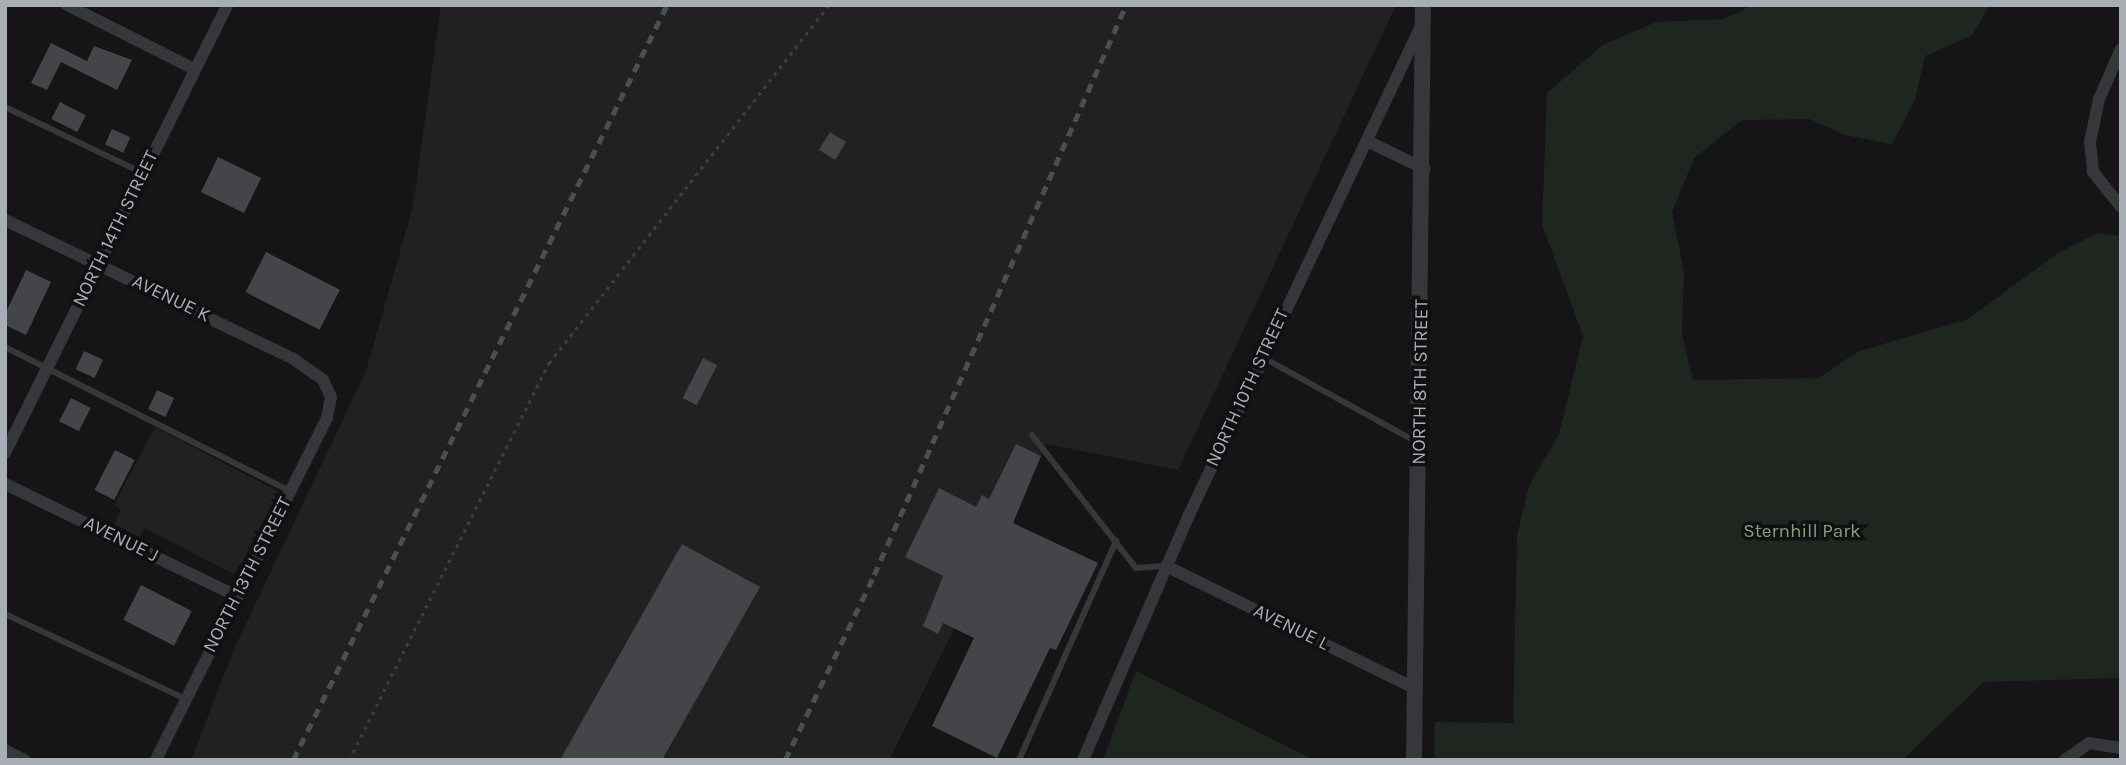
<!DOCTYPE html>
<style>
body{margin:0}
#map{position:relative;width:2126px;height:765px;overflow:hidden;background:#151517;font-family:Karla,sans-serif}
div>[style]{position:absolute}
.built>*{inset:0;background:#212123}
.green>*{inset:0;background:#1f2620}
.building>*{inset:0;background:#444549;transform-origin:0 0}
.path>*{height:2.5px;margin-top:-1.25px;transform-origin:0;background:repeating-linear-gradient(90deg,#3c3e42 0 3.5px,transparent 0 8.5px)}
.service>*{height:6px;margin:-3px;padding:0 3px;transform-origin:3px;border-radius:3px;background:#36373b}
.minor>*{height:12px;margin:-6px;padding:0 6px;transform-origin:6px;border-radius:6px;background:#36373b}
.tertiary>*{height:16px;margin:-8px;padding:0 8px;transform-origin:8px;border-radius:8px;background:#36373b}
.rail>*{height:4.5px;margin-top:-2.25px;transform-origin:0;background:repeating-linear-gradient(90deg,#4b4e52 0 9px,transparent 0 16px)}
span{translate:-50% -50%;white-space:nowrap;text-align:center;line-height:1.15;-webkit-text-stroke:7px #101012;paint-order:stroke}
.street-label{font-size:19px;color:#a8adb6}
.park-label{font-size:19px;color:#81a080}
.frame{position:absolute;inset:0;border:7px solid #a8adb6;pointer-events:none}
</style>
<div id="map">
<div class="built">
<div style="clip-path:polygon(441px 5px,1396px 5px,1178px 470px,1046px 444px,889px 760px,191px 760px,234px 649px,366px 371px,413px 206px)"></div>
<div style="clip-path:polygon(155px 427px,279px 492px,235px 575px,145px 528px,139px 537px,114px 524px,121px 509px,114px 505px)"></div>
</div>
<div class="green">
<div style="clip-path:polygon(1753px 5px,1990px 5px,1972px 35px,1925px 56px,1915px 99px,1892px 144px,1845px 135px,1809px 119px,1742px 120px,1694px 158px,1672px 212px,1684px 272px,1682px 334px,1693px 380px,1819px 378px,1857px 352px,1968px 319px,2058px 253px,2097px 233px,2121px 236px,2121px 678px,1984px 682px,1902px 760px,1434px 760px,1435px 722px,1513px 723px,1517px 536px,1529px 486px,1559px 434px,1583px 336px,1542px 224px,1547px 93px,1603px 45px,1656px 22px,1724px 19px)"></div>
<div style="clip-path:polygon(1136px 671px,1314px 760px,1103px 760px)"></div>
</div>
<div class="building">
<div style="clip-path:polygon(51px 43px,87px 61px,94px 46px,132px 60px,117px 90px,61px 62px,47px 90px,31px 83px)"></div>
<div style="left:60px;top:102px;width:29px;height:19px;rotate:27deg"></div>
<div style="left:112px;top:129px;width:20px;height:17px;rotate:24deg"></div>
<div style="left:830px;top:132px;width:19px;height:21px;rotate:32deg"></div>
<div style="left:218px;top:157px;width:48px;height:39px;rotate:26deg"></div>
<div style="left:266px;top:252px;width:83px;height:45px;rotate:27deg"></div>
<div style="clip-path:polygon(26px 270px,51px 282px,26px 335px,5px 325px,5px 314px)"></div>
<div style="left:84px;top:351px;width:21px;height:20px;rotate:25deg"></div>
<div style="left:703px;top:358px;width:16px;height:45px;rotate:27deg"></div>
<div style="left:157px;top:390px;width:19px;height:21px;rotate:25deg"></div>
<div style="left:71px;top:398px;width:22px;height:26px;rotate:27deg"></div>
<div style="clip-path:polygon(1016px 444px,1041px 456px,1013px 523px,1098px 563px,1056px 650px,1050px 648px,997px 758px,932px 726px,974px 638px,943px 623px,938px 634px,923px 626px,943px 576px,905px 557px,939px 488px,976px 507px,982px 495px,989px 499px)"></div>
<div style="left:115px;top:450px;width:22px;height:45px;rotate:27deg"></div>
<div style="clip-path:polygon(682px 544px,760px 587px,662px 760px,560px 760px)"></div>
<div style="left:141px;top:585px;width:57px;height:39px;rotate:27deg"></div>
</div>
<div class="path">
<div style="left:349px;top:760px;width:445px;rotate:-63.3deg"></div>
<div style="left:549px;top:363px;width:454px;rotate:-52deg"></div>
</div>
<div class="service">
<div style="left:5px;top:107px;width:153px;rotate:25.6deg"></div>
<div style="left:5px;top:347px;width:319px;rotate:26.8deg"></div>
<div style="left:1264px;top:358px;width:175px;rotate:28.8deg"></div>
<div style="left:1032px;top:435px;width:169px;rotate:52deg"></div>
<div style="left:1136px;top:568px;width:30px;rotate:-4deg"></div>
<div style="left:5px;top:614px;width:200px;rotate:25.2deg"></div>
<div style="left:1019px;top:760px;width:240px;rotate:-66.1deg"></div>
</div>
<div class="minor">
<div style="left:67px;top:5px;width:142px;rotate:26.7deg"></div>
<div style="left:2121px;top:49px;width:55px;rotate:113.7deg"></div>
<div style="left:2099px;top:99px;width:44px;rotate:101.8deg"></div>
<div style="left:2090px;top:142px;width:30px;rotate:84deg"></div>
<div style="left:2093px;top:172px;width:45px;rotate:51.3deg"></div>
<div style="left:1367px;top:141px;width:64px;rotate:25.8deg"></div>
<div style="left:5px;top:220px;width:318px;rotate:25.7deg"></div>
<div style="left:292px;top:358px;width:38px;rotate:35deg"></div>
<div style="left:323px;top:380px;width:19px;rotate:65deg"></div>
<div style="left:331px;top:397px;width:21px;rotate:101deg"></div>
<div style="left:327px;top:418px;width:382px;rotate:116.6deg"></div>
<div style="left:5px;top:453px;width:500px;rotate:-63.6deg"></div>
<div style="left:5px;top:484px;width:258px;rotate:25.8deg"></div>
<div style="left:1166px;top:566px;width:279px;rotate:26.2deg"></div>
<div style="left:5px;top:750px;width:22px;rotate:27deg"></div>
<div style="left:1083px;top:760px;width:267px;rotate:-66.6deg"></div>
<div style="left:1189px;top:515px;width:541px;rotate:-64.62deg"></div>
<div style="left:2065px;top:760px;width:29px;rotate:-35deg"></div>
<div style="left:2089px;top:743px;width:32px;rotate:9deg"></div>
</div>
<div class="tertiary">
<div style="left:1414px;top:760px;width:755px;rotate:-89.32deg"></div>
</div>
<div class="rail">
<div style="left:293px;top:760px;width:843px;rotate:-63.65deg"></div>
<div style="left:785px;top:760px;width:205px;rotate:-64.3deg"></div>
<div style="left:874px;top:575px;width:623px;rotate:-66.15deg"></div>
</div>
<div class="street-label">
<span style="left:116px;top:229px;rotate:-64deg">NORTH 14TH STREET</span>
<span style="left:171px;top:299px;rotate:26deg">AVENUE K</span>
<span style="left:1421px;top:382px;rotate:-89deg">NORTH 8TH STREET</span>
<span style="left:1248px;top:388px;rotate:-65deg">NORTH 10TH STREET</span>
<span style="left:121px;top:540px;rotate:26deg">AVENUE J</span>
<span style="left:248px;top:575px;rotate:-63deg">NORTH 13TH STREET</span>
<span style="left:1291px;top:628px;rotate:26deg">AVENUE L</span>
</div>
<div class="park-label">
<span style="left:1802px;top:532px">Sternhill Park</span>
</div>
<div class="frame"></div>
</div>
